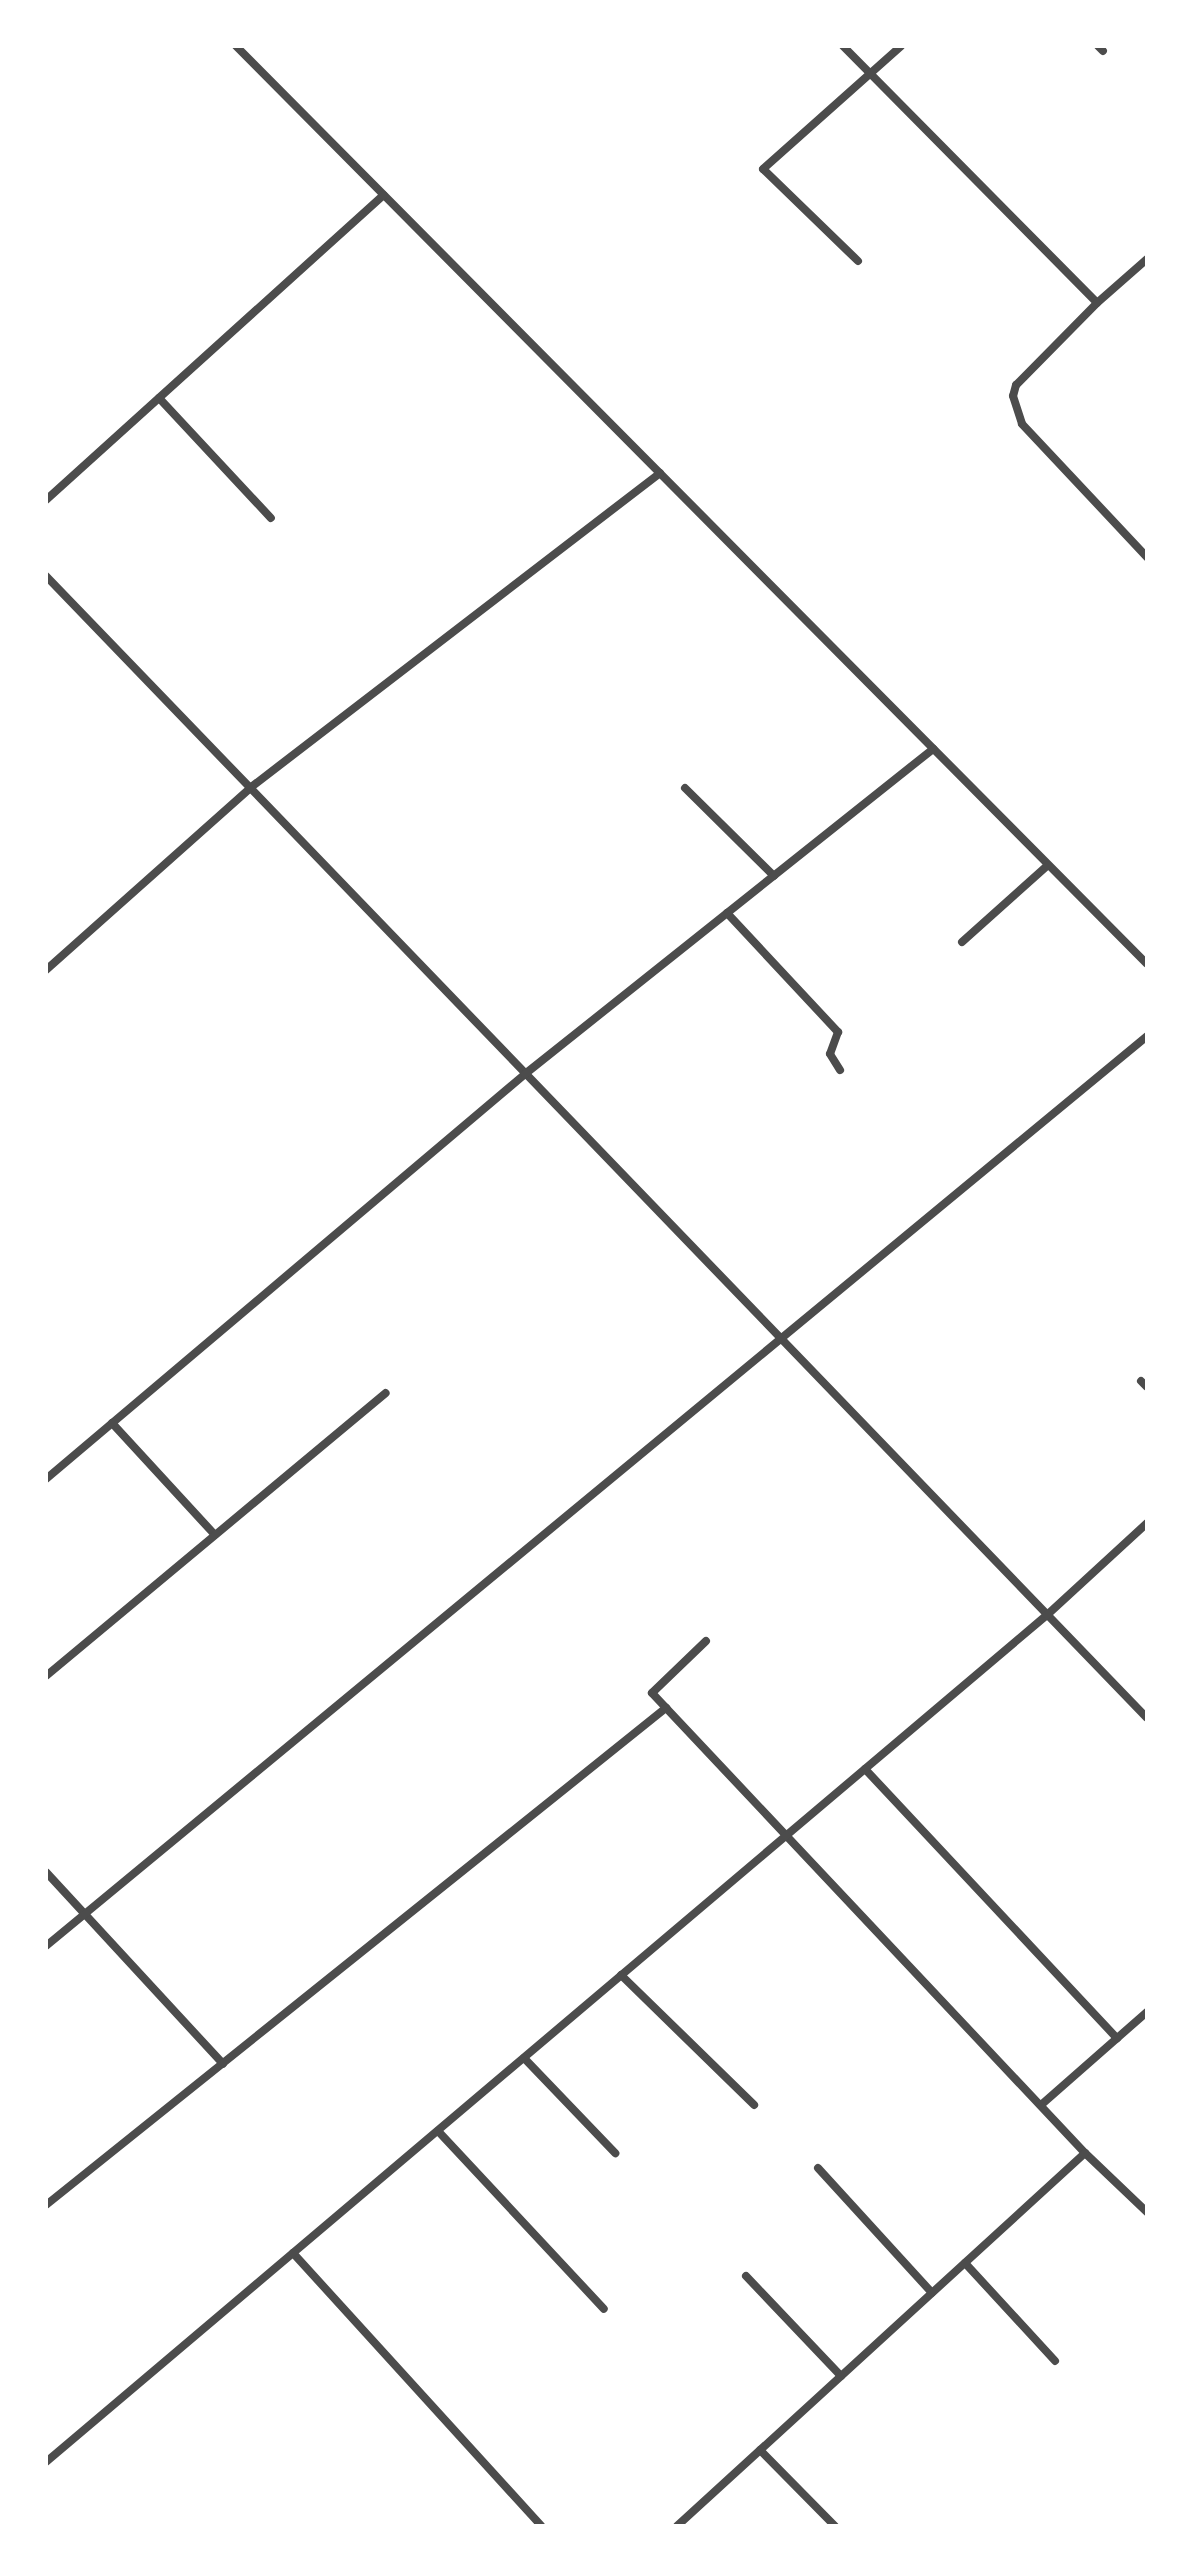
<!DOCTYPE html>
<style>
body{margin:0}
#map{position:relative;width:1193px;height:2572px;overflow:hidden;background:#fff;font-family:"PT Sans Narrow",sans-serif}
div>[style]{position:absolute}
.minor>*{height:8px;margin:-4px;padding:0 4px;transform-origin:4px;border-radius:4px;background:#4c4c4c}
span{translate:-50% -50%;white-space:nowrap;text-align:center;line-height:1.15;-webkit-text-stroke:8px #fff;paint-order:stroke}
.frame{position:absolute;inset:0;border:48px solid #fff;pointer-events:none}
</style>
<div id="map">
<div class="minor">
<div style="left:236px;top:46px;width:1293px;rotate:45.22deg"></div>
<div style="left:843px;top:46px;width:361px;rotate:45.3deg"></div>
<div style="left:1098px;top:46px;width:7px;rotate:45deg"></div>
<div style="left:1147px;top:259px;width:67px;rotate:138.7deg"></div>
<div style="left:1097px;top:303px;width:115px;rotate:134.6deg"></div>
<div style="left:1016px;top:385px;width:11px;rotate:105deg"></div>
<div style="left:1013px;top:396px;width:29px;rotate:72deg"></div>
<div style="left:1022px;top:424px;width:183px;rotate:46.8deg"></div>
<div style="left:858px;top:261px;width:132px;rotate:-135.9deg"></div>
<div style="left:763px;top:169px;width:185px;rotate:-41.7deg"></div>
<div style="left:159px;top:398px;width:164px;rotate:47deg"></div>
<div style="left:46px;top:500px;width:455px;rotate:-42.1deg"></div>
<div style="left:46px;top:576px;width:1586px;rotate:46.05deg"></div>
<div style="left:685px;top:788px;width:125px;rotate:44.7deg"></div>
<div style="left:727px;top:913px;width:163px;rotate:47deg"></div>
<div style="left:838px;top:1032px;width:23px;rotate:110deg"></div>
<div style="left:830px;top:1054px;width:19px;rotate:58deg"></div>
<div style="left:962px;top:942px;width:115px;rotate:-41.8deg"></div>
<div style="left:46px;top:970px;width:273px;rotate:-41.7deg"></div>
<div style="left:250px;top:788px;width:517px;rotate:-37.53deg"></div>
<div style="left:1141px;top:1381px;width:8px;rotate:45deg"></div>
<div style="left:112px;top:1423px;width:152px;rotate:47.4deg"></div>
<div style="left:46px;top:1479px;width:627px;rotate:-40.21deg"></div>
<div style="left:525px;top:1074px;width:522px;rotate:-38.54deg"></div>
<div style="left:706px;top:1641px;width:75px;rotate:136.1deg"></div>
<div style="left:652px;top:1693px;width:632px;rotate:46.73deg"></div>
<div style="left:1085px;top:2153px;width:86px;rotate:43.6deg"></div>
<div style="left:46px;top:1676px;width:442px;rotate:-39.8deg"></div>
<div style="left:865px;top:1769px;width:369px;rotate:46.9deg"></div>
<div style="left:46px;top:1872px;width:261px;rotate:47.3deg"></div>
<div style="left:46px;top:1946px;width:1428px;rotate:-39.57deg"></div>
<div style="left:621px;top:1975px;width:186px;rotate:44.3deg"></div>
<div style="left:524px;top:2058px;width:132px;rotate:46.2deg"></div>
<div style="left:1041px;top:2105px;width:141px;rotate:-41.3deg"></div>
<div style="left:438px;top:2131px;width:243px;rotate:47deg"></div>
<div style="left:818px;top:2168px;width:169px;rotate:47.6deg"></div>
<div style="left:46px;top:2205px;width:795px;rotate:-38.72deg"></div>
<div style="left:293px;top:2253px;width:369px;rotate:47.7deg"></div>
<div style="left:965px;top:2263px;width:133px;rotate:47.4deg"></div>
<div style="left:746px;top:2276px;width:138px;rotate:46.5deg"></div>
<div style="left:760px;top:2450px;width:107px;rotate:45.4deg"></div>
<div style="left:46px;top:2462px;width:1311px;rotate:-40.24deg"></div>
<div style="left:1047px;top:1615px;width:136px;rotate:-42.6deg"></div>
<div style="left:677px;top:2526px;width:553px;rotate:-42.43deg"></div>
</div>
<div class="frame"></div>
</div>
